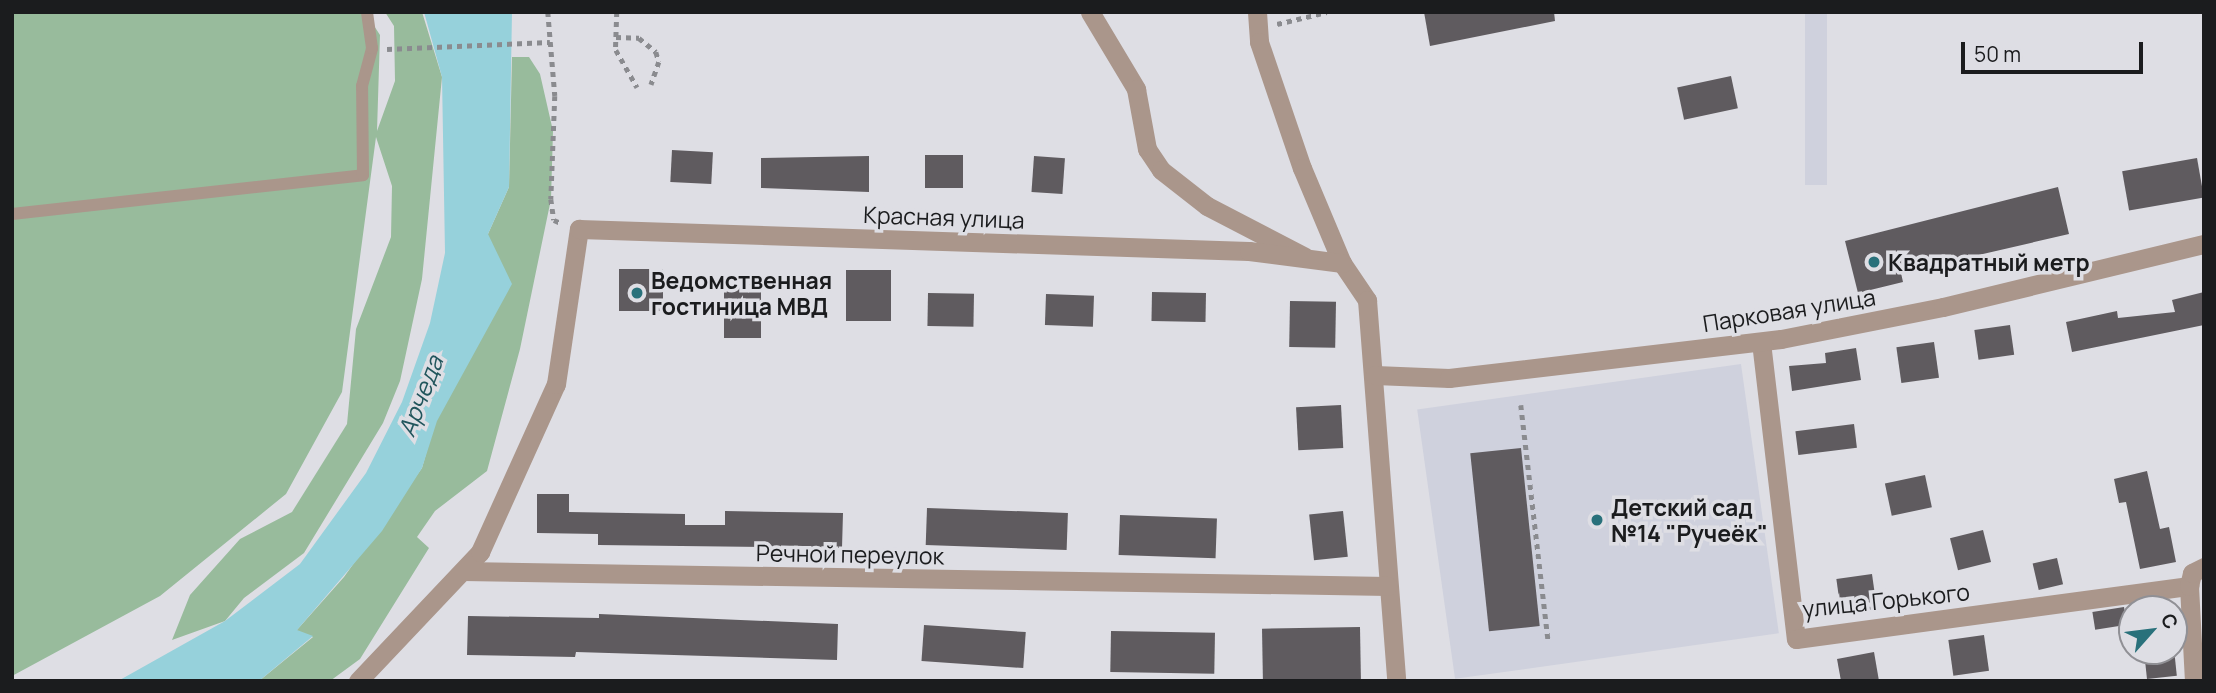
<!DOCTYPE html>
<meta charset="utf-8">
<style>
body{margin:0}
#map{position:relative;width:2216px;height:693px;overflow:hidden;background:#dedee4;font-family:Manrope,sans-serif}
div>[style]{position:absolute}
.built>*{inset:0;background:#cfd1dd;transform-origin:0 0}
.green>*{inset:0;background:#98bb9c}
.water>*{inset:0;background:#96d1db}
.building>*{inset:0;background:#5f5b5f;transform-origin:0 0}
.path>*{height:4.5px;margin-top:-2.25px;transform-origin:0;background:repeating-linear-gradient(90deg,#8a8b8f 0 5px,transparent 0 10px)}
.service>*{height:12px;margin:-6px;padding:0 6px;transform-origin:6px;border-radius:6px;background:#aa968b}
.minor>*{height:19px;margin:-9.5px;padding:0 9.5px;transform-origin:9.5px;border-radius:9.5px;background:#aa968b}
.dots>*{width:19px;height:19px;translate:-50% -50%;box-sizing:border-box;border:4px solid #dedee4;border-radius:50%}
span{translate:-50% -50%;white-space:nowrap;text-align:center;line-height:1.15;-webkit-text-stroke:7px #dedee4;paint-order:stroke}
.street-label{font-size:23px;color:#1b1c1e}
.poi-label{font-size:23px;color:#1b1c1e;font-weight:700}
.left{translate:0 -50%;text-align:left}
.water-label{font-size:24px;color:#21555c;font-style:italic}
.frame{position:absolute;inset:0;border:14px solid #1b1c1e;pointer-events:none}
.north{position:absolute;left:2118px;top:595px;width:70px;height:70px;box-sizing:border-box;background:#dedee4;border:2px solid #909095;border-radius:50%;rotate:62deg;font-size:19px;font-weight:700;line-height:28px;text-align:center;color:#1b1c1e}
.north::after{content:'';display:block;margin:auto;width:24px;height:32px;background:#29717b;clip-path:polygon(50% 0,100% 100%,50% 72%,0 100%)}
.scale{position:absolute;left:1961px;top:42px;width:182px;height:32px;box-sizing:border-box;border:4px solid #1b1c1e;border-top:0;padding-left:9px;font-size:21px;line-height:24px;white-space:nowrap;color:#1b1c1e;-webkit-text-stroke:5px #dedee4;paint-order:stroke}
</style>
<div id="map">
<div class="built">
<div style="left:1805px;top:12px;width:22px;height:173px"></div>
<div style="left:1741px;top:364px;width:272px;height:327px;rotate:82deg"></div>
</div>
<div class="green">
<div style="clip-path:polygon(12px 12px,365px 12px,380px 35px,377px 131px,395px 81px,394px 26px,385px 12px,422px 12px,442px 77px,422px 279px,400px 381px,383px 423px,304px 553px,244px 598px,225px 621px,172px 640px,190px 595px,240px 539px,292px 512px,347px 424px,356px 329px,391px 237px,392px 186px,376px 137px,342px 392px,286px 494px,160px 596px,12px 676px)"></div>
<div style="clip-path:polygon(512px 57px,529px 57px,540px 74px,553px 131px,551px 199px,520px 349px,487px 471px,435px 511px,417px 537px,429px 548px,360px 659px,330px 681px,259px 681px,313px 637px,296px 631px,344px 577px,422px 468px,488px 234px,509px 187px)"></div>
</div>
<div class="water">
<div style="clip-path:polygon(424px 12px,512px 12px,509px 187px,488px 234px,512px 284px,437px 421px,422px 468px,382px 531px,297px 630px,313px 636px,259px 681px,118px 681px,225px 621px,300px 564px,366px 473px,402px 402px,430px 323px,445px 253px,442px 77px)"></div>
</div>
<div class="building">
<div style="clip-path:polygon(1424px 12px,1554px 12px,1555px 21px,1430px 46px)"></div>
<div style="left:1731px;top:76px;width:33px;height:55px;rotate:78deg"></div>
<div style="left:672px;top:150px;width:41px;height:32px;rotate:3deg"></div>
<div style="left:925px;top:155px;width:38px;height:33px"></div>
<div style="clip-path:polygon(869px 156px,869px 192px,761px 188px,761px 158px)"></div>
<div style="left:1034px;top:156px;width:31px;height:36px;rotate:4deg"></div>
<div style="left:2197px;top:158px;width:40px;height:76px;rotate:80deg"></div>
<div style="clip-path:polygon(2058px 187px,2069px 234px,1901px 273px,1903px 282px,1858px 293px,1845px 241px)"></div>
<div style="left:619px;top:269px;width:44px;height:42px"></div>
<div style="left:846px;top:270px;width:45px;height:51px"></div>
<div style="left:724px;top:283px;width:37px;height:55px"></div>
<div style="left:1152px;top:292px;width:54px;height:29px;rotate:1deg"></div>
<div style="clip-path:polygon(2204px 292px,2204px 325px,2072px 352px,2066px 322px,2117px 311px,2118px 318px,2175px 312px,2172px 300px)"></div>
<div style="left:928px;top:293px;width:46px;height:33px;rotate:1deg"></div>
<div style="left:1046px;top:294px;width:48px;height:31px;rotate:2deg"></div>
<div style="left:1290px;top:301px;width:46px;height:46px;rotate:1deg"></div>
<div style="left:2010px;top:325px;width:30px;height:36px;rotate:82deg"></div>
<div style="left:1934px;top:342px;width:36px;height:38px;rotate:82deg"></div>
<div style="clip-path:polygon(1856px 348px,1861px 380px,1792px 391px,1789px 366px,1826px 363px,1825px 353px)"></div>
<div style="left:1341px;top:405px;width:43px;height:45px;rotate:87deg"></div>
<div style="left:1854px;top:424px;width:24px;height:59px;rotate:83deg"></div>
<div style="left:1521px;top:448px;width:179px;height:51px;rotate:84deg"></div>
<div style="clip-path:polygon(2147px 471px,2160px 529px,2169px 527px,2176px 562px,2140px 569px,2126px 502px,2119px 503px,2114px 479px)"></div>
<div style="left:1925px;top:475px;width:33px;height:41px;rotate:78deg"></div>
<div style="clip-path:polygon(537px 494px,569px 494px,569px 512px,685px 514px,685px 525px,725px 525px,725px 511px,843px 513px,842px 548px,598px 545px,598px 534px,537px 533px)"></div>
<div style="left:927px;top:508px;width:141px;height:37px;rotate:2deg"></div>
<div style="left:1343px;top:511px;width:46px;height:34px;rotate:84deg"></div>
<div style="left:1120px;top:515px;width:97px;height:40px;rotate:2deg"></div>
<div style="left:1983px;top:530px;width:33px;height:34px;rotate:76deg"></div>
<div style="left:2057px;top:558px;width:27px;height:25px;rotate:77deg"></div>
<div style="left:1872px;top:574px;width:35px;height:36px;rotate:82deg"></div>
<div style="left:2124px;top:607px;width:18px;height:32px;rotate:81deg"></div>
<div style="clip-path:polygon(599px 614px,838px 624px,837px 660px,576px 652px,575px 657px,467px 655px,468px 616px,599px 618px)"></div>
<div style="left:924px;top:625px;width:102px;height:36px;rotate:4deg"></div>
<div style="left:1360px;top:627px;width:54px;height:98px;rotate:89deg"></div>
<div style="left:1111px;top:631px;width:104px;height:41px;rotate:1deg"></div>
<div style="left:1984px;top:635px;width:36px;height:36px;rotate:82deg"></div>
<div style="left:2174px;top:649px;width:27px;height:30px;rotate:84deg"></div>
<div style="clip-path:polygon(1874px 652px,1879px 681px,1841px 681px,1837px 659px)"></div>
</div>
<div class="path">
<div style="left:548px;top:12px;width:84px;rotate:85.2deg"></div>
<div style="left:555px;top:96px;width:103px;rotate:92.2deg"></div>
<div style="left:551px;top:199px;width:21px;rotate:82deg"></div>
<div style="left:554px;top:220px;width:8px;rotate:23deg"></div>
<div style="left:617px;top:12px;width:38px;rotate:92deg"></div>
<div style="left:616px;top:50px;width:43px;rotate:60.4deg"></div>
<div style="left:1277px;top:24px;width:51px;rotate:-13.5deg"></div>
<div style="left:616px;top:37px;width:23px;rotate:2deg"></div>
<div style="left:639px;top:38px;width:22px;rotate:39deg"></div>
<div style="left:656px;top:52px;width:10px;rotate:73deg"></div>
<div style="left:659px;top:62px;width:24px;rotate:109deg"></div>
<div style="left:387px;top:49px;width:163px;rotate:-2.5deg"></div>
<div style="left:1521px;top:405px;width:237px;rotate:83.4deg"></div>
</div>
<div class="service">
<div style="left:12px;top:214px;width:353px;rotate:-6.3deg"></div>
<div style="left:363px;top:175px;width:89px;rotate:-90.6deg"></div>
<div style="left:362px;top:86px;width:39px;rotate:-75deg"></div>
<div style="left:372px;top:48px;width:36px;rotate:-98deg"></div>
</div>
<div class="minor">
<div style="left:1090px;top:12px;width:90px;rotate:59.1deg"></div>
<div style="left:1136px;top:89px;width:61px;rotate:79.6deg"></div>
<div style="left:1147px;top:149px;width:25px;rotate:56deg"></div>
<div style="left:1161px;top:170px;width:58px;rotate:38deg"></div>
<div style="left:1207px;top:206px;width:110px;rotate:27.5deg"></div>
<div style="left:1257px;top:12px;width:30px;rotate:86deg"></div>
<div style="left:1259px;top:42px;width:133px;rotate:71.2deg"></div>
<div style="left:1302px;top:168px;width:103px;rotate:67.2deg"></div>
<div style="left:1342px;top:263px;width:45px;rotate:56deg"></div>
<div style="left:1367px;top:300px;width:382px;rotate:85.6deg"></div>
<div style="left:1761px;top:342px;width:299px;rotate:83.3deg"></div>
<div style="left:1796px;top:639px;width:397px;rotate:-7.7deg"></div>
<div style="left:2189px;top:586px;width:95px;rotate:87deg"></div>
<div style="left:1375px;top:375px;width:74px;rotate:2.3deg"></div>
<div style="left:1449px;top:378px;width:334px;rotate:-6.7deg"></div>
<div style="left:1781px;top:339px;width:165px;rotate:-11.2deg"></div>
<div style="left:1943px;top:307px;width:268px;rotate:-13.6deg"></div>
<div style="left:463px;top:571px;width:925px;rotate:0.93deg"></div>
<div style="left:2189px;top:586px;width:13px;rotate:-77deg"></div>
<div style="left:2192px;top:573px;width:13px;rotate:-27deg"></div>
<div style="left:358px;top:681px;width:178px;rotate:-46.6deg"></div>
<div style="left:480px;top:552px;width:184px;rotate:-65.7deg"></div>
<div style="left:556px;top:384px;width:157px;rotate:-81.6deg"></div>
<div style="left:579px;top:229px;width:670px;rotate:1.88deg"></div>
<div style="left:1249px;top:251px;width:94px;rotate:7.4deg"></div>
</div>
<div class="dots">
<div style="left:1874px;top:262px;background:#29717b"></div>
<div style="left:637px;top:293px;background:#29717b"></div>
<div style="left:1597px;top:520px;background:#29717b"></div>
</div>
<div class="street-label">
<span style="left:944px;top:217px;rotate:2deg">Красная улица</span>
<span style="left:1789px;top:310px;rotate:-9deg">Парковая улица</span>
<span style="left:850px;top:554px;rotate:1deg">Речной переулок</span>
<span style="left:1886px;top:600px;rotate:-6deg">улица Горького</span>
</div>
<div class="poi-label">
<span class="left" style="left:1888px;top:262px">Квадратный метр</span>
<span class="left" style="left:651px;top:293px">Ведомственная<br>гостиница МВД</span>
<span class="left" style="left:1611px;top:520px">Детский сад<br>№14 "Ручеёк"</span>
</div>
<div class="water-label">
<span style="left:420px;top:396px;rotate:-69deg">Арчеда</span>
</div>
<div class="frame"></div>
<div class="north">С</div>
<div class="scale">50 m</div>
</div>
